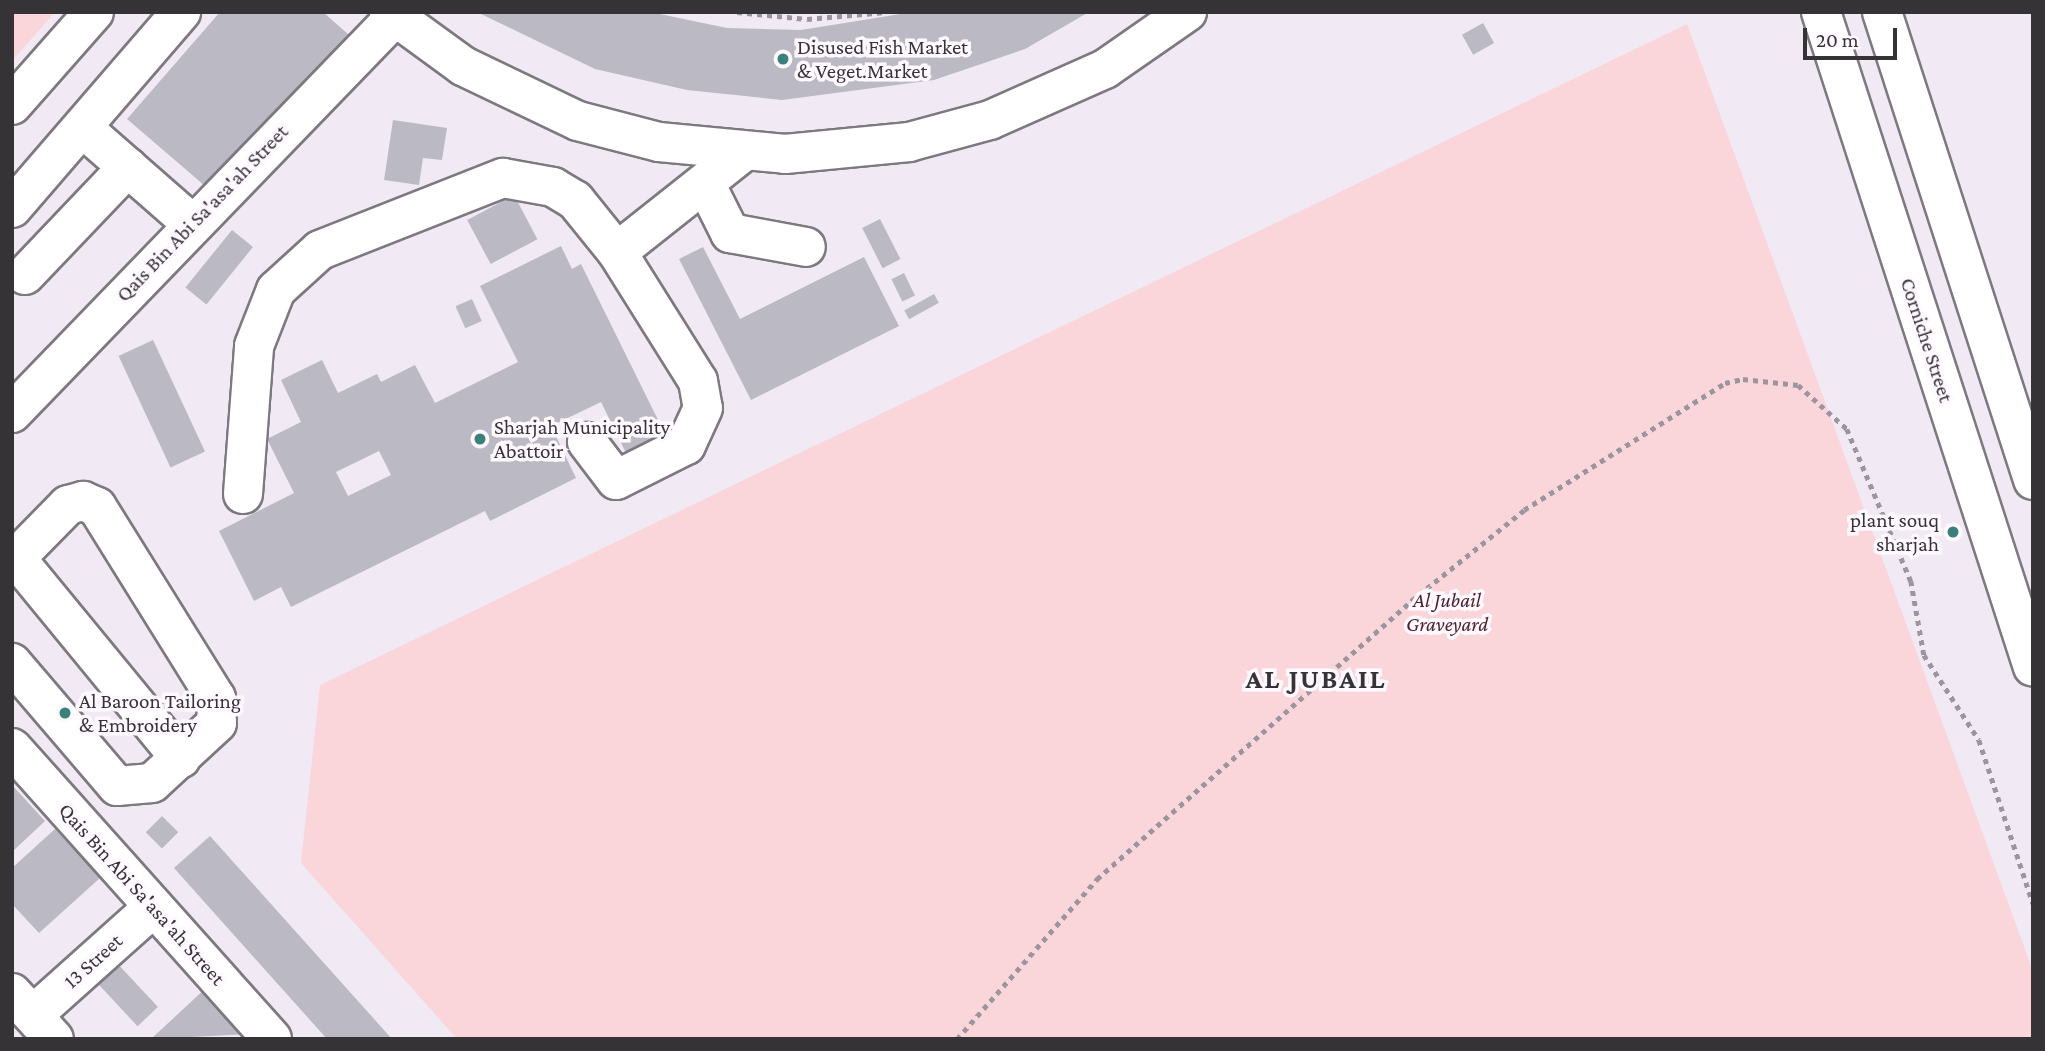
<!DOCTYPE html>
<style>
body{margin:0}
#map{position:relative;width:2045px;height:1051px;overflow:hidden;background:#f1eaf4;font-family:"Crimson Pro",serif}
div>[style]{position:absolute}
.green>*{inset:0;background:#fad5da}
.building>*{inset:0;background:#bab9c4;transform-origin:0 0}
.path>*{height:4.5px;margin-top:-2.25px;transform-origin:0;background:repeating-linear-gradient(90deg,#9b959d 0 5px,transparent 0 10px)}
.roads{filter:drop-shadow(2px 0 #7e7880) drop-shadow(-2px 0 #7e7880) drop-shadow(0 2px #7e7880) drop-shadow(0 -2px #7e7880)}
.minor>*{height:38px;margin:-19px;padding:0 19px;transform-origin:19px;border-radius:19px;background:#fff}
.major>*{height:38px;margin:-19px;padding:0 19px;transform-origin:19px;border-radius:19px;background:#fff}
.dots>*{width:19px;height:19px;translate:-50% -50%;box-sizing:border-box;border:4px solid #fdf9ff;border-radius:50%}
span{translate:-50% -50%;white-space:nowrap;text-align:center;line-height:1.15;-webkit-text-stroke:7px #fdf9ff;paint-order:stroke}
.poi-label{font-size:21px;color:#363337}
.left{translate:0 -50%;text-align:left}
.right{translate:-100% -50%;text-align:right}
.street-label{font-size:21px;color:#363337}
.park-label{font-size:21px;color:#4d1d28;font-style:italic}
.district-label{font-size:28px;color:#363337;font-weight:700;letter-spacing:2px}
.frame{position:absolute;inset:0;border:14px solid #363337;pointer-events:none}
.scale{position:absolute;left:1803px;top:28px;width:94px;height:32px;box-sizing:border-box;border:4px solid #363337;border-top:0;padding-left:9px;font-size:21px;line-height:24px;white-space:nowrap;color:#363337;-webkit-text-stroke:5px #fdf9ff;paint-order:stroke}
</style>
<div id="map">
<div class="green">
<div style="clip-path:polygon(12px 12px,55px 12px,12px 61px)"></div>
<div style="clip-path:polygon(1687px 24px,2033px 971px,2033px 1039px,457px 1039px,301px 863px,320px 685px)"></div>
</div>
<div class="building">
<div style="clip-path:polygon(220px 12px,323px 12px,349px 35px,212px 192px,127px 119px)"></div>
<div style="clip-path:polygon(477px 12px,650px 12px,727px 28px,801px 30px,913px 12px,1089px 12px,1025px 49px,934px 80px,782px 100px,687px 90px,595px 69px)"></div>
<div style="left:1483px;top:23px;width:23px;height:24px;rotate:61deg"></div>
<div style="clip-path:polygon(393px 120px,447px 128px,442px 160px,423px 158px,419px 185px,384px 180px)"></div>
<div style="left:514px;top:195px;width:50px;height:53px;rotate:62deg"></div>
<div style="left:880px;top:219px;width:45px;height:20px;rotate:63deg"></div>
<div style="left:232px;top:230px;width:27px;height:74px;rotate:39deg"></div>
<div style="clip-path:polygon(evenodd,561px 246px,572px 269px,581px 264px,665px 434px,626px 453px,601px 402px,551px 426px,576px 478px,490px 521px,485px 511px,291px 607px,281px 587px,254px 601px,219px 531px,294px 493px,267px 439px,301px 422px,281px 380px,322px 360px,338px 393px,377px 374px,381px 382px,415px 365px,435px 403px,518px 362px,480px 286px,561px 246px,379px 451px,391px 475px,348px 496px,336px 472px,379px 451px)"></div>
<div style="clip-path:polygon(703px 247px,740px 319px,864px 257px,899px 326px,751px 400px,679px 259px)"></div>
<div style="left:904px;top:273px;width:25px;height:14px;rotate:64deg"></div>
<div style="left:934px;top:294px;width:10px;height:34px;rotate:61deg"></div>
<div style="left:472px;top:299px;width:24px;height:18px;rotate:66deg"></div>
<div style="left:153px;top:340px;width:123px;height:38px;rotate:65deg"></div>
<div style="clip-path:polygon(12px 785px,45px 821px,12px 852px)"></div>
<div style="left:162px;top:816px;width:23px;height:23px;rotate:45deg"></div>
<div style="clip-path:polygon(55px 829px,100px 878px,39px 933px,12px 904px,12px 868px)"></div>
<div style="clip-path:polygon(210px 836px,392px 1039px,327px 1039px,174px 868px)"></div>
<div style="left:115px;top:961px;width:63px;height:28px;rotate:47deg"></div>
<div style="clip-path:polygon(207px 987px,250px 1034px,151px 1039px)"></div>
</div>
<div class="path">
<div style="left:737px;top:12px;width:70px;rotate:5.7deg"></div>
<div style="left:807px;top:19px;width:79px;rotate:-5.1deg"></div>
<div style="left:957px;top:1039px;width:213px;rotate:-48.8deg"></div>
<div style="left:1097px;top:879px;width:419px;rotate:-41.5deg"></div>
<div style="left:1411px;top:601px;width:145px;rotate:-38.8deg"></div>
<div style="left:1524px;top:510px;width:238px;rotate:-32.3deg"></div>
<div style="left:1725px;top:383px;width:18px;rotate:-13deg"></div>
<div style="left:1743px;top:379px;width:55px;rotate:6.2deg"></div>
<div style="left:1798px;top:385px;width:66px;rotate:41.9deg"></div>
<div style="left:1847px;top:429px;width:165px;rotate:67.2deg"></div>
<div style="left:1911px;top:581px;width:75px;rotate:80deg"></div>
<div style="left:1924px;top:655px;width:101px;rotate:57.1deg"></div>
<div style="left:1979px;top:740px;width:172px;rotate:71.7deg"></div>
</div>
<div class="roads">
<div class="minor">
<div style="left:389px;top:12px;width:92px;rotate:36.1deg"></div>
<div style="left:463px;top:66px;width:127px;rotate:25.6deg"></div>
<div style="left:578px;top:121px;width:84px;rotate:14.5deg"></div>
<div style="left:659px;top:142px;width:127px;rotate:5.4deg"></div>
<div style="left:785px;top:154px;width:125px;rotate:-5.5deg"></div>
<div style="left:909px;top:142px;width:84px;rotate:-15.2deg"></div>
<div style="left:990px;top:120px;width:126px;rotate:-23.9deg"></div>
<div style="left:1105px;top:69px;width:100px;rotate:-34.8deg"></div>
<div style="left:85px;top:130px;width:140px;rotate:41.2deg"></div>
<div style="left:706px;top:185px;width:54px;rotate:63.4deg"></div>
<div style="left:730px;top:233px;width:77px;rotate:10.4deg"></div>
<div style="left:12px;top:208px;width:259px;rotate:-49.2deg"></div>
<div style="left:617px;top:252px;width:161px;rotate:-38.4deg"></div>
<div style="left:25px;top:275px;width:149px;rotate:-46.4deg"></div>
<div style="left:12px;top:413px;width:551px;rotate:-45.96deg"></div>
<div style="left:243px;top:494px;width:148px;rotate:-85.7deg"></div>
<div style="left:254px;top:346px;width:60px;rotate:-68.6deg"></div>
<div style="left:276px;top:290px;width:59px;rotate:-42.3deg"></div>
<div style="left:320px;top:250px;width:197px;rotate:-21.5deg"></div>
<div style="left:503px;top:178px;width:51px;rotate:10.2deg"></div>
<div style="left:553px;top:187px;width:26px;rotate:31deg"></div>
<div style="left:575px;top:200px;width:67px;rotate:51.1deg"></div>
<div style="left:617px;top:252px;width:152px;rotate:57.9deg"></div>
<div style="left:698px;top:381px;width:27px;rotate:80deg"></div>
<div style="left:703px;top:408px;width:41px;rotate:114.7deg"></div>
<div style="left:686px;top:445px;width:78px;rotate:153.4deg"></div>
<div style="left:616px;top:480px;width:48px;rotate:-127.3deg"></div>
<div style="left:15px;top:557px;width:261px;rotate:50.6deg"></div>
<div style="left:12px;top:562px;width:80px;rotate:-45.5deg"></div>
<div style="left:68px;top:505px;width:16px;rotate:-15deg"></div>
<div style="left:83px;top:501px;width:15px;rotate:23deg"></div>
<div style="left:97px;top:507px;width:225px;rotate:58.1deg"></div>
<div style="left:216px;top:698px;width:25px;rotate:88deg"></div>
<div style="left:217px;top:723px;width:88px;rotate:137.3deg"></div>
<div style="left:152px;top:783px;width:35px;rotate:175deg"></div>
<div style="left:117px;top:786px;width:162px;rotate:-130.5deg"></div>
<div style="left:12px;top:748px;width:390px;rotate:48.2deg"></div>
<div style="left:33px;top:1015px;width:162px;rotate:-41.8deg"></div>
</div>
<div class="major">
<div style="left:1821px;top:12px;width:688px;rotate:72.07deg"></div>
<div style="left:1882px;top:12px;width:492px;rotate:72.1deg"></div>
<div style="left:12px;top:105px;width:124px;rotate:-48.6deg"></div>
<div style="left:12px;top:993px;width:62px;rotate:47.6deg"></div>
</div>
</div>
<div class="dots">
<div style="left:783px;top:59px;background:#3a8178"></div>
<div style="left:480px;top:439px;background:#3a8178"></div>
<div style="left:1953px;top:532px;background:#3a8178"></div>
<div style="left:65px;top:713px;background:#3a8178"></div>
</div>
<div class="poi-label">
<span class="left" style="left:797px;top:59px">Disused Fish Market<br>&amp; Veget.Market</span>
<span class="left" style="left:494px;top:439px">Sharjah Municipality<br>Abattoir</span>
<span class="right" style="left:1939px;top:532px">plant souq<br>sharjah</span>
<span class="left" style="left:79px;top:713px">Al Baroon Tailoring<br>&amp; Embroidery</span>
</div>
<div class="street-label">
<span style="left:202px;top:213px;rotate:-46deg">Qais Bin Abi Sa'asa'ah Street</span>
<span style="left:1927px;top:340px;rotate:72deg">Corniche Street</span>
<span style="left:142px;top:894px;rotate:48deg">Qais Bin Abi Sa'asa'ah Street</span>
<span style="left:93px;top:961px;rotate:-42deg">13 Street</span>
</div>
<div class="park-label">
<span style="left:1447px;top:612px">Al Jubail<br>Graveyard</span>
</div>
<div class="district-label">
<span style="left:1316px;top:679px">AL JUBAIL</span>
</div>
<div class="frame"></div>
<div class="scale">20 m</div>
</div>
